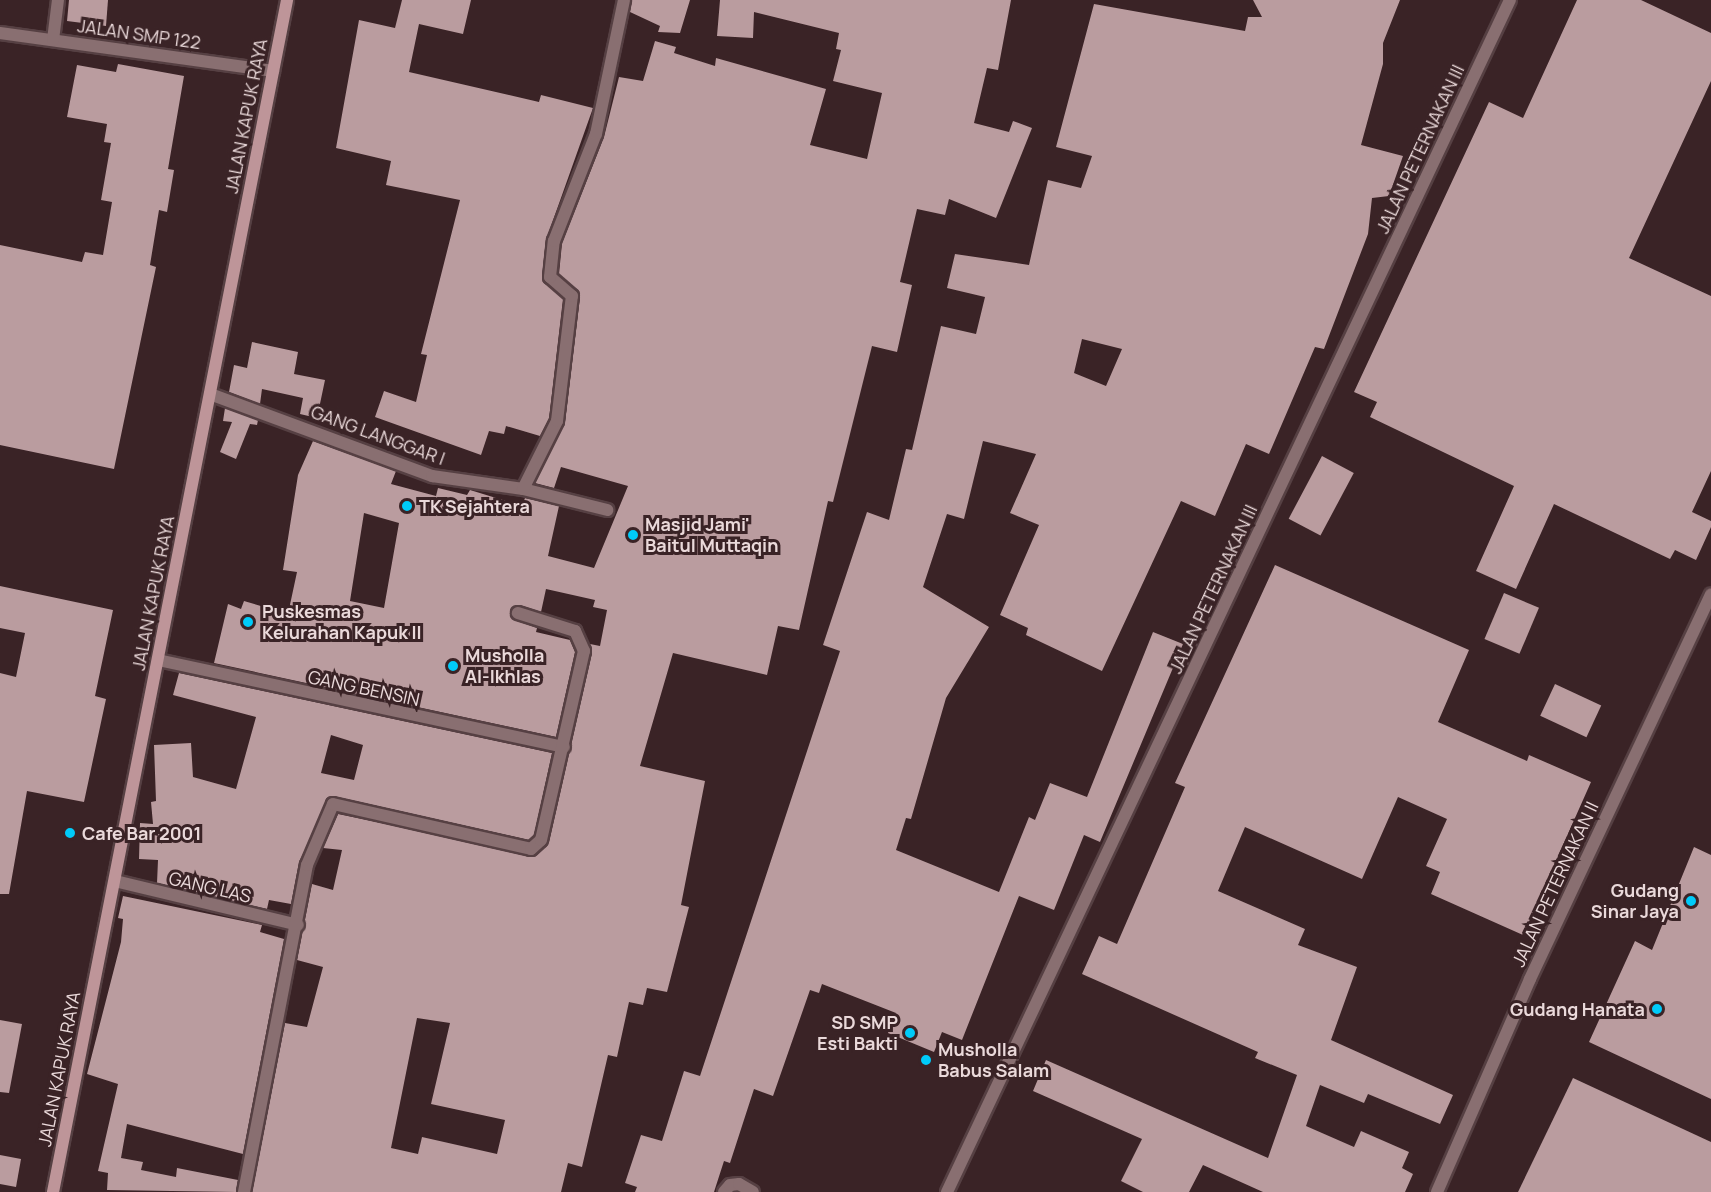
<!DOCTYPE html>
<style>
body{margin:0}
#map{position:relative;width:1711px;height:1192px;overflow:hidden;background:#3a2326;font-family:Manrope,sans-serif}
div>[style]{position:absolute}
.building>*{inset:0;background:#ba9c9f;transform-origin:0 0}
.roads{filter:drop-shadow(2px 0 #564043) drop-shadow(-2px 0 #564043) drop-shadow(0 2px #564043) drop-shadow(0 -2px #564043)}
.minor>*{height:12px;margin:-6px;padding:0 6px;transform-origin:6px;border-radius:6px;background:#896f71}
.tertiary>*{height:12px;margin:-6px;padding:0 6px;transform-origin:6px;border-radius:6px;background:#896f71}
.secondary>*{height:12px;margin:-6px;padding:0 6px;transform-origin:6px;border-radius:6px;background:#be9599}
.dots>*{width:16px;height:16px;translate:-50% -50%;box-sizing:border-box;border:3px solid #3a2326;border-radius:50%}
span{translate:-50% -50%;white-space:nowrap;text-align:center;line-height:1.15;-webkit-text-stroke:6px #3a2326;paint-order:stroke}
.street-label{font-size:18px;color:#ead9da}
.poi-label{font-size:18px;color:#ead9da;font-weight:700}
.left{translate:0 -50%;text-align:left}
.right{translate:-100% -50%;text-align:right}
</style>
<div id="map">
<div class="building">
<div style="clip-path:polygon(69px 0,108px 0,106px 26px,67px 21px)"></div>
<div style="clip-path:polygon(402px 0,471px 0,463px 34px,419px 24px,409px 72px,539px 102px,541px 95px,593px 108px,546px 240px,542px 279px,563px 299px,549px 419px,540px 436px,506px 426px,504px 434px,489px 431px,481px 455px,375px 417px,384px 391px,416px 402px,427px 355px,421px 354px,460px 200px,386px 185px,391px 161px,336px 148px,359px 20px,395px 28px)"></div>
<div style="clip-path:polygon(632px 0,690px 0,680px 33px,658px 32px,660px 26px,630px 12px)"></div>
<div style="clip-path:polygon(evenodd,720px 0,1011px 0,998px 70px,987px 68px,974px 123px,1009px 132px,1013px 121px,1032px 128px,996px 218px,949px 199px,945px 215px,917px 209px,900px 282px,912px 285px,897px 352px,872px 346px,833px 502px,828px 501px,799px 630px,778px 626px,767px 675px,673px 653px,640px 766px,705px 781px,681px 905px,689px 907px,667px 992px,647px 988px,643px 1005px,629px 1002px,617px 1057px,608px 1055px,582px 1167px,568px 1163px,561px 1192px,252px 1192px,285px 1023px,307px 1027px,323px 967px,297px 960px,312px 884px,333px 890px,342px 850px,323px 848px,338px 814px,537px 855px,549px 842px,592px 653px,590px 644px,600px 646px,607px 610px,593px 607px,595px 600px,546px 589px,541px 612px,520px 605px,510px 610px,512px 619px,537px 628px,536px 632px,570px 640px,575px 652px,556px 737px,214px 663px,228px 604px,241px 609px,244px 601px,288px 614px,297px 572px,283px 570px,298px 475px,313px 441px,396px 471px,391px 484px,436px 496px,438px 488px,467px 495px,470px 490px,522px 506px,525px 498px,559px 506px,548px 556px,594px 568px,628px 486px,561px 467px,554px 488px,535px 483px,565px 422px,580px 297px,559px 274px,562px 243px,604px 137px,619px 77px,643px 81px,655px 41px,676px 47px,674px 53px,715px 66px,716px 58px,826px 89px,810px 145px,867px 159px,882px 93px,833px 81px,841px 50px,836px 49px,839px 33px,754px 12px,753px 38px,717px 36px,720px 0,364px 513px,399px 523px,384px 608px,350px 601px,364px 513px,720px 0,417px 1018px,450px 1023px,431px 1104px,505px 1120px,497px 1154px,422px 1137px,418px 1154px,391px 1148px,417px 1018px)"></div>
<div style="clip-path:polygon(evenodd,1253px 0,1400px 0,1383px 43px,1383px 64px,1361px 145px,1403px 156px,1389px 196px,1372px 198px,1368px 234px,1324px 349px,1315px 347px,1269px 454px,1246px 444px,1215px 516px,1181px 501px,1102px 671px,1026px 635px,1028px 628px,1000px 615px,1039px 525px,1010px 513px,1036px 454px,983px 441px,964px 519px,947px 514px,923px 587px,989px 627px,946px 698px,911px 819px,906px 818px,896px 850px,999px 892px,1029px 817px,1035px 820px,1050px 783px,1087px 797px,1153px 632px,1183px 644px,1100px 842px,1084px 835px,1054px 910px,1019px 896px,962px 1040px,942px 1032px,934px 1052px,888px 1033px,896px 1013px,822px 984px,819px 993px,810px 990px,773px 1096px,754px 1089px,730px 1163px,724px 1161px,714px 1192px,635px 1192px,637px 1187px,625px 1183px,641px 1135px,662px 1141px,684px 1071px,700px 1076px,840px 651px,823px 645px,867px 512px,889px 520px,906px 449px,912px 450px,941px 326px,976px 334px,985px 297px,947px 288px,955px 254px,1029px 265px,1048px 180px,1081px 188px,1092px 156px,1056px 147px,1094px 4px,1245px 31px,1248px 17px,1262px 17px,1253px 0,1082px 339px,1122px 349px,1106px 386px,1074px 373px,1082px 339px)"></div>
<div style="clip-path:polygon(1577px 0,1641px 0,1711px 33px,1711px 81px,1629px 258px,1711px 296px,1711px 471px,1692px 512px,1711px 521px,1711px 527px,1696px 560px,1675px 550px,1670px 559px,1554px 504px,1516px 589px,1476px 571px,1514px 486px,1370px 417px,1377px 402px,1354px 392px,1489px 102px,1523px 118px)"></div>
<div style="clip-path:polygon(118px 64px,184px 76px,168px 169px,174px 170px,167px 212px,159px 210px,150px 265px,156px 267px,114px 469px,0 445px,0 245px,82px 262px,85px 252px,103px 255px,112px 202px,101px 200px,111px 143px,104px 142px,107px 124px,67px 117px,77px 65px,116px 72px)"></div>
<div style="clip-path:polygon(252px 342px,298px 352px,294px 374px,325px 380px,317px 418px,300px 414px,303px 398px,262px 389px,260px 404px,229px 392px,234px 365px,247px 368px)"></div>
<div style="clip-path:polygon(225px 408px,258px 420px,257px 425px,250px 424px,236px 459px,220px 452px,232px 422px,223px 421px)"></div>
<div style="left:1322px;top:456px;width:36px;height:71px;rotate:28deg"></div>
<div style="clip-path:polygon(1275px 565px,1469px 650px,1438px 722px,1527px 761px,1529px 755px,1591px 782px,1523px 935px,1431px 894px,1440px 872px,1426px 866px,1447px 819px,1398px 797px,1362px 879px,1245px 827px,1218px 891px,1305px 929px,1298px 945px,1357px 967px,1331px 1040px,1453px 1095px,1440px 1124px,1368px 1094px,1364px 1103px,1320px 1085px,1306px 1126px,1354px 1147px,1361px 1131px,1409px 1152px,1402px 1168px,1413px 1174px,1405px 1192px,1263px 1192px,1203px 1165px,1189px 1192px,1143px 1192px,1121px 1181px,1142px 1139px,1033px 1091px,1046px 1060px,1268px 1158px,1297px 1075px,1255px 1058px,1258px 1052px,1082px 974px,1099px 936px,1117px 944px,1185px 787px,1175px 783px)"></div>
<div style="clip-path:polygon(0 586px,113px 610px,95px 696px,106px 699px,84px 802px,27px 791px,9px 894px,0 894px,0 673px,16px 677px,25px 633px,0 628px)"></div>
<div style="left:1504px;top:593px;width:38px;height:50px;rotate:23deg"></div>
<div style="clip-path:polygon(evenodd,179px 673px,552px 753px,534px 836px,529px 840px,332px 796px,299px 862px,291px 904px,269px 900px,267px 909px,157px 883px,158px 860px,139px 859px,140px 823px,153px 824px,151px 802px,156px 801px,154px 745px,191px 743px,193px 777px,236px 789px,256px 717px,173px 695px,179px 673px,331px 735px,363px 745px,354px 780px,321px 773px,331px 735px)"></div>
<div style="left:1555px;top:684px;width:51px;height:35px;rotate:25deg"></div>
<div style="clip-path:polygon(1694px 847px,1711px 855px,1711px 1099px,1589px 1042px,1635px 941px,1652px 950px)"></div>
<div style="clip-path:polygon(123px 896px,262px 925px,260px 932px,284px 939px,243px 1154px,127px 1124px,121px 1158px,143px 1162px,141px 1170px,176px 1177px,177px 1168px,238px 1180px,236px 1192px,107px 1190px,108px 1173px,98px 1171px,118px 1084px,87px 1074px,121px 942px,123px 919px,118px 918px)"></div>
<div style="clip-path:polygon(0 1020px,22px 1024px,9px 1093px,0 1092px)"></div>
<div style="clip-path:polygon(1573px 1078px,1711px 1142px,1711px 1192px,1518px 1192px)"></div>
<div style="clip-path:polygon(0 1155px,21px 1159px,16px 1187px,0 1184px)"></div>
</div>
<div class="roads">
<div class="minor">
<div style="left:0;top:33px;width:276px;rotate:7.9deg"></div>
<div style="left:53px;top:40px;width:40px;rotate:-82.9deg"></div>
<div style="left:210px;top:394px;width:237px;rotate:20.3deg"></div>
<div style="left:432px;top:476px;width:92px;rotate:8.1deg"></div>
<div style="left:523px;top:489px;width:87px;rotate:14deg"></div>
<div style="left:523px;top:489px;width:76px;rotate:-63.4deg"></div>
<div style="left:557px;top:421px;width:126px;rotate:-83.2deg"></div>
<div style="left:572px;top:296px;width:29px;rotate:-139deg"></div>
<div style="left:550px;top:277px;width:36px;rotate:-84deg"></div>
<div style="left:554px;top:241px;width:115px;rotate:-68.6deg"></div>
<div style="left:596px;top:134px;width:137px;rotate:-78.2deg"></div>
<div style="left:158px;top:660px;width:415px;rotate:12.1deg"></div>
<div style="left:115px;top:881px;width:188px;rotate:13.5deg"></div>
<div style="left:244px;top:1192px;width:333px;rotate:-79.1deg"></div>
<div style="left:307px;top:865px;width:66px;rotate:-66.9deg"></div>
<div style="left:333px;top:804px;width:203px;rotate:12.8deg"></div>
<div style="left:531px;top:849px;width:13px;rotate:-42deg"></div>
<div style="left:541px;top:840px;width:194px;rotate:-77.2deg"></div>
<div style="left:584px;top:651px;width:22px;rotate:-114deg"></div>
<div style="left:575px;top:631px;width:60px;rotate:-162.5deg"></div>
<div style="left:724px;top:1192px;width:9px;rotate:-49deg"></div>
<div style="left:730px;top:1185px;width:9px;rotate:-6deg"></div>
<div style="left:739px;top:1184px;width:16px;rotate:30deg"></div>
<div style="left:947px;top:1192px;width:1318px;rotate:-64.72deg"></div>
</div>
<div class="tertiary">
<div style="left:1437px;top:1192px;width:232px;rotate:-66.4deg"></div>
<div style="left:1530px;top:979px;width:425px;rotate:-64.8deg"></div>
</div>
<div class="secondary">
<div style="left:53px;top:1192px;width:1215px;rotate:-78.89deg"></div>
</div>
</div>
<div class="dots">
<div style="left:407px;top:506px;background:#00cbf9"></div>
<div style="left:633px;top:535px;background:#00cbf9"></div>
<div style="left:248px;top:622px;background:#00cbf9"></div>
<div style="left:453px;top:666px;background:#00cbf9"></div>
<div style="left:70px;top:833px;background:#00cbf9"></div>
<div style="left:1691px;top:901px;background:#00cbf9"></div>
<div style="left:1657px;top:1009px;background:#00cbf9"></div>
<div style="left:910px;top:1033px;background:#00cbf9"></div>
<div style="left:926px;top:1060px;background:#00cbf9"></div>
</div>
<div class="street-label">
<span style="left:139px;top:34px;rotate:8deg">JALAN SMP 122</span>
<span style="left:246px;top:116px;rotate:-79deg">JALAN KAPUK RAYA</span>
<span style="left:1420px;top:149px;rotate:-65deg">JALAN PETERNAKAN III</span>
<span style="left:378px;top:435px;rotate:20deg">GANG LANGGAR I</span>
<span style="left:1213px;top:589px;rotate:-65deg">JALAN PETERNAKAN III</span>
<span style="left:153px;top:593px;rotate:-79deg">JALAN KAPUK RAYA</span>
<span style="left:364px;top:688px;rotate:12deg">GANG BENSIN</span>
<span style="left:1555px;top:884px;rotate:-65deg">JALAN PETERNAKAN II</span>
<span style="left:210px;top:887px;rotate:13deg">GANG LAS</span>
<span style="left:59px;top:1069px;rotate:-79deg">JALAN KAPUK RAYA</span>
</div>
<div class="poi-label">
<span class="left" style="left:419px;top:506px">TK Sejahtera</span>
<span class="left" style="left:645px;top:535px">Masjid Jami'<br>Baitul Muttaqin</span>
<span class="left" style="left:262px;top:622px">Puskesmas<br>Kelurahan Kapuk II</span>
<span class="left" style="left:465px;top:666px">Musholla<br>Al-Ikhlas</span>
<span class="left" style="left:82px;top:833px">Cafe Bar 2001</span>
<span class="right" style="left:1679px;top:901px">Gudang<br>Sinar Jaya</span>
<span class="right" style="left:1645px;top:1009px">Gudang Hanata</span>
<span class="right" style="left:898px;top:1033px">SD SMP<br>Esti Bakti</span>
<span class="left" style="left:938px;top:1060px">Musholla<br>Babus Salam</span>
</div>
</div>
